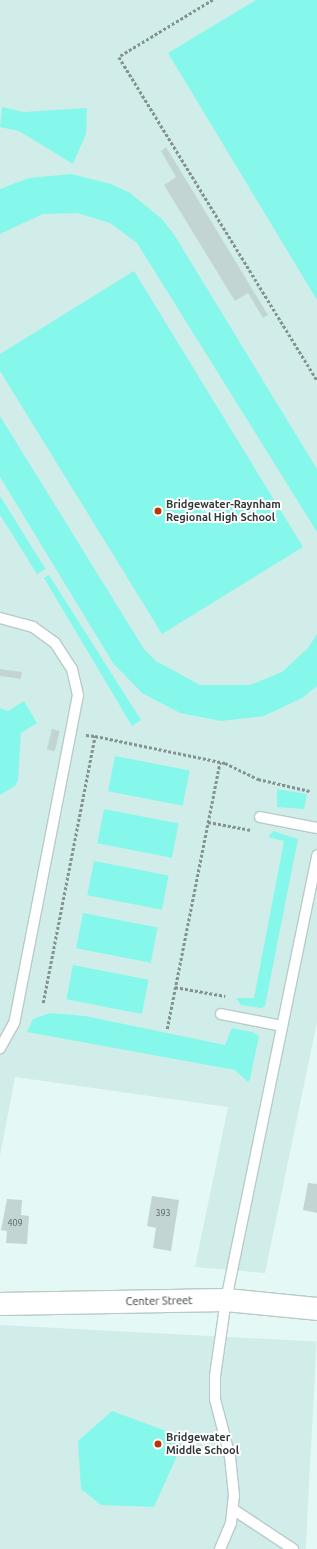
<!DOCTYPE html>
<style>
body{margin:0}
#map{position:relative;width:317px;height:1549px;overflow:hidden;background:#e4f8f5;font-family:Ubuntu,sans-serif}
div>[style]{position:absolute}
.built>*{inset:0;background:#d1ede9;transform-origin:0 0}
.green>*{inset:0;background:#85f8eb;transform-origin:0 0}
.building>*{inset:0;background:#c2d5d2;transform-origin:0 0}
.path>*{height:2.5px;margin-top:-1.25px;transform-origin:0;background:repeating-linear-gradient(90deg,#859290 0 3px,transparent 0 5px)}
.roads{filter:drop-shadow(1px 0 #b8cbc8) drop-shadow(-1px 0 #b8cbc8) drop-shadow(0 1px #b8cbc8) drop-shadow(0 -1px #b8cbc8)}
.lane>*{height:10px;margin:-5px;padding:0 5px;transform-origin:5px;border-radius:5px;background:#fff}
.secondary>*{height:22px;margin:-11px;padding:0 11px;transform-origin:11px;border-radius:11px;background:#fff}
.dots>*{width:11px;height:11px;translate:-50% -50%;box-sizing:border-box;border:2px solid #fff;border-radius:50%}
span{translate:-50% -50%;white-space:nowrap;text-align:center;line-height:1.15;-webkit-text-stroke:4px #fff;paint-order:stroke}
.number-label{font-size:9px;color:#56615f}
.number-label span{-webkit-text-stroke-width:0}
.poi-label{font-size:11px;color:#323a39;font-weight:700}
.left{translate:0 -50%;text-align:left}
.street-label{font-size:11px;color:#323a39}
</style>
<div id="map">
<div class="built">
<div style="clip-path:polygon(0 0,317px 0,317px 1022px,265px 1273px,195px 1267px,228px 1107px,15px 1077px,0 1156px)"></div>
<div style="left:0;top:1325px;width:317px;height:224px;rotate:3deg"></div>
</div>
<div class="green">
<div style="clip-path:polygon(256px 0,317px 0,317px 300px,168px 53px)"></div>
<div style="clip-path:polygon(2px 107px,24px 112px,87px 108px,86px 134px,73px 164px,19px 131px,0 127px)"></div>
<div style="clip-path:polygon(71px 174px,111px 184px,130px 193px,162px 219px,175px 236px,317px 469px,317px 532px,137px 243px,110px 223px,77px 213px,43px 214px,0 234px,0 189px,29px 178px)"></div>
<div style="clip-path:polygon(134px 271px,303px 547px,162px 634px,0 371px,0 354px)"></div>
<div style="clip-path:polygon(0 416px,144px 649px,156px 661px,200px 685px,250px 685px,282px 672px,308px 648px,317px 634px,317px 686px,302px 698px,264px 716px,221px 721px,180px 713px,142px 693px,113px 663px,0 477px)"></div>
<div style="left:0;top:496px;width:86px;height:10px;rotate:58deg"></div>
<div style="clip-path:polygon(49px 575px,141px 720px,132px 726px,44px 578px)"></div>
<div style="clip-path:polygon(24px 701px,37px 723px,21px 733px,18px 780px,15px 786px,0 795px,0 708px,8px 711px)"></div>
<div style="left:115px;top:756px;width:76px;height:36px;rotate:11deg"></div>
<div style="clip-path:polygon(277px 789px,307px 794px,304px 809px,277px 807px)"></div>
<div style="left:104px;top:809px;width:76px;height:35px;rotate:11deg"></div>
<div style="clip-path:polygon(273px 831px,298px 839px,265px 1006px,262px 1008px,241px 1005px,236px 998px,254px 998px,284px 841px,268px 837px)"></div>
<div style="left:94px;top:861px;width:76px;height:35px;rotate:11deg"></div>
<div style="left:83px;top:913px;width:76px;height:36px;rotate:11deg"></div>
<div style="left:73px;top:965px;width:77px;height:35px;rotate:11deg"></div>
<div style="clip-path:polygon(50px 1013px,85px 1016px,225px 1045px,232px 1028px,252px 1032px,259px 1036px,250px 1079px,248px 1082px,235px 1070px,27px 1032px,33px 1019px)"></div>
<div style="clip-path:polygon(112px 1411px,185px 1438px,154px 1507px,101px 1505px,81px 1489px,78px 1441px)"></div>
</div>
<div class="building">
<div style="clip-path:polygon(166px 147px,268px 315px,263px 318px,248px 293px,235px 301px,164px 185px,176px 177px,161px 151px)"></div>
<div style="left:0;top:669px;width:22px;height:7px;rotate:8deg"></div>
<div style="left:52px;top:729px;width:8px;height:21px;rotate:14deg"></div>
<div style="clip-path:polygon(308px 1183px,317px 1184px,317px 1213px,303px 1210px)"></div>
<div style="clip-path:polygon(152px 1196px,179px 1200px,171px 1251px,153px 1248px,156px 1228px,147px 1226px)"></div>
<div style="clip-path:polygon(7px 1199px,22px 1200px,21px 1215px,29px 1216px,27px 1244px,6px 1243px,7px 1231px,1px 1230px)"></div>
</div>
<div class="path">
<div style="left:213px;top:0;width:110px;rotate:148.8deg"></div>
<div style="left:119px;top:57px;width:379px;rotate:58.5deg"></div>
<div style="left:86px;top:735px;width:9px;rotate:6deg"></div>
<div style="left:208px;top:822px;width:44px;rotate:10.5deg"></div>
<div style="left:175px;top:987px;width:51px;rotate:10.2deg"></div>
<div style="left:43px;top:1003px;width:272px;rotate:-79deg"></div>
<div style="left:95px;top:736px;width:133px;rotate:11.7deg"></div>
<div style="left:225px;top:763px;width:37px;rotate:26deg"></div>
<div style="left:258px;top:779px;width:53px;rotate:13deg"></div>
<div style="left:167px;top:1029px;width:272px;rotate:-78.8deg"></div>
</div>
<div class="roads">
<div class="lane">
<div style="left:0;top:618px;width:34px;rotate:15deg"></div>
<div style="left:33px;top:627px;width:27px;rotate:36deg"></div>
<div style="left:55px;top:643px;width:31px;rotate:57deg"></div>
<div style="left:72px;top:669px;width:27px;rotate:77deg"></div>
<div style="left:78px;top:695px;width:334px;rotate:101deg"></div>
<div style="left:14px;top:1023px;width:29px;rotate:119deg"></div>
<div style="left:260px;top:817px;width:58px;rotate:10.9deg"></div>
<div style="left:221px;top:1014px;width:62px;rotate:11.1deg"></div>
<div style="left:234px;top:1510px;width:71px;rotate:33.5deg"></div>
<div style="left:220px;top:1549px;width:28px;rotate:-67deg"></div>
<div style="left:231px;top:1523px;width:28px;rotate:-84deg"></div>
<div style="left:234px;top:1495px;width:38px;rotate:-96deg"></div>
<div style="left:230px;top:1457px;width:60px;rotate:-104.5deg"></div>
<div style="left:215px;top:1399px;width:23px;rotate:-90deg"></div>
<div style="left:215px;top:1376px;width:77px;rotate:-81.8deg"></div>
<div style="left:226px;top:1300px;width:454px;rotate:-78.4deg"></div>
</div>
<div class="secondary">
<div style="left:0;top:1304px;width:226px;rotate:-1deg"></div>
<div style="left:226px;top:1300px;width:91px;rotate:5.6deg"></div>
</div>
</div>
<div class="dots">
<div style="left:158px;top:511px;background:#be3503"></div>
<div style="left:158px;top:1444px;background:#be3503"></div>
</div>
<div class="number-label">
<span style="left:163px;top:1213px">393</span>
<span style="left:15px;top:1223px">409</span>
</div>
<div class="poi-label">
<span class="left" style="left:166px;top:511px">Bridgewater-Raynham<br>Regional High School</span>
<span class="left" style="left:166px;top:1444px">Bridgewater<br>Middle School</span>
</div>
<div class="street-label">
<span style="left:159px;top:1301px;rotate:-1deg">Center Street</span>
</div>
</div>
